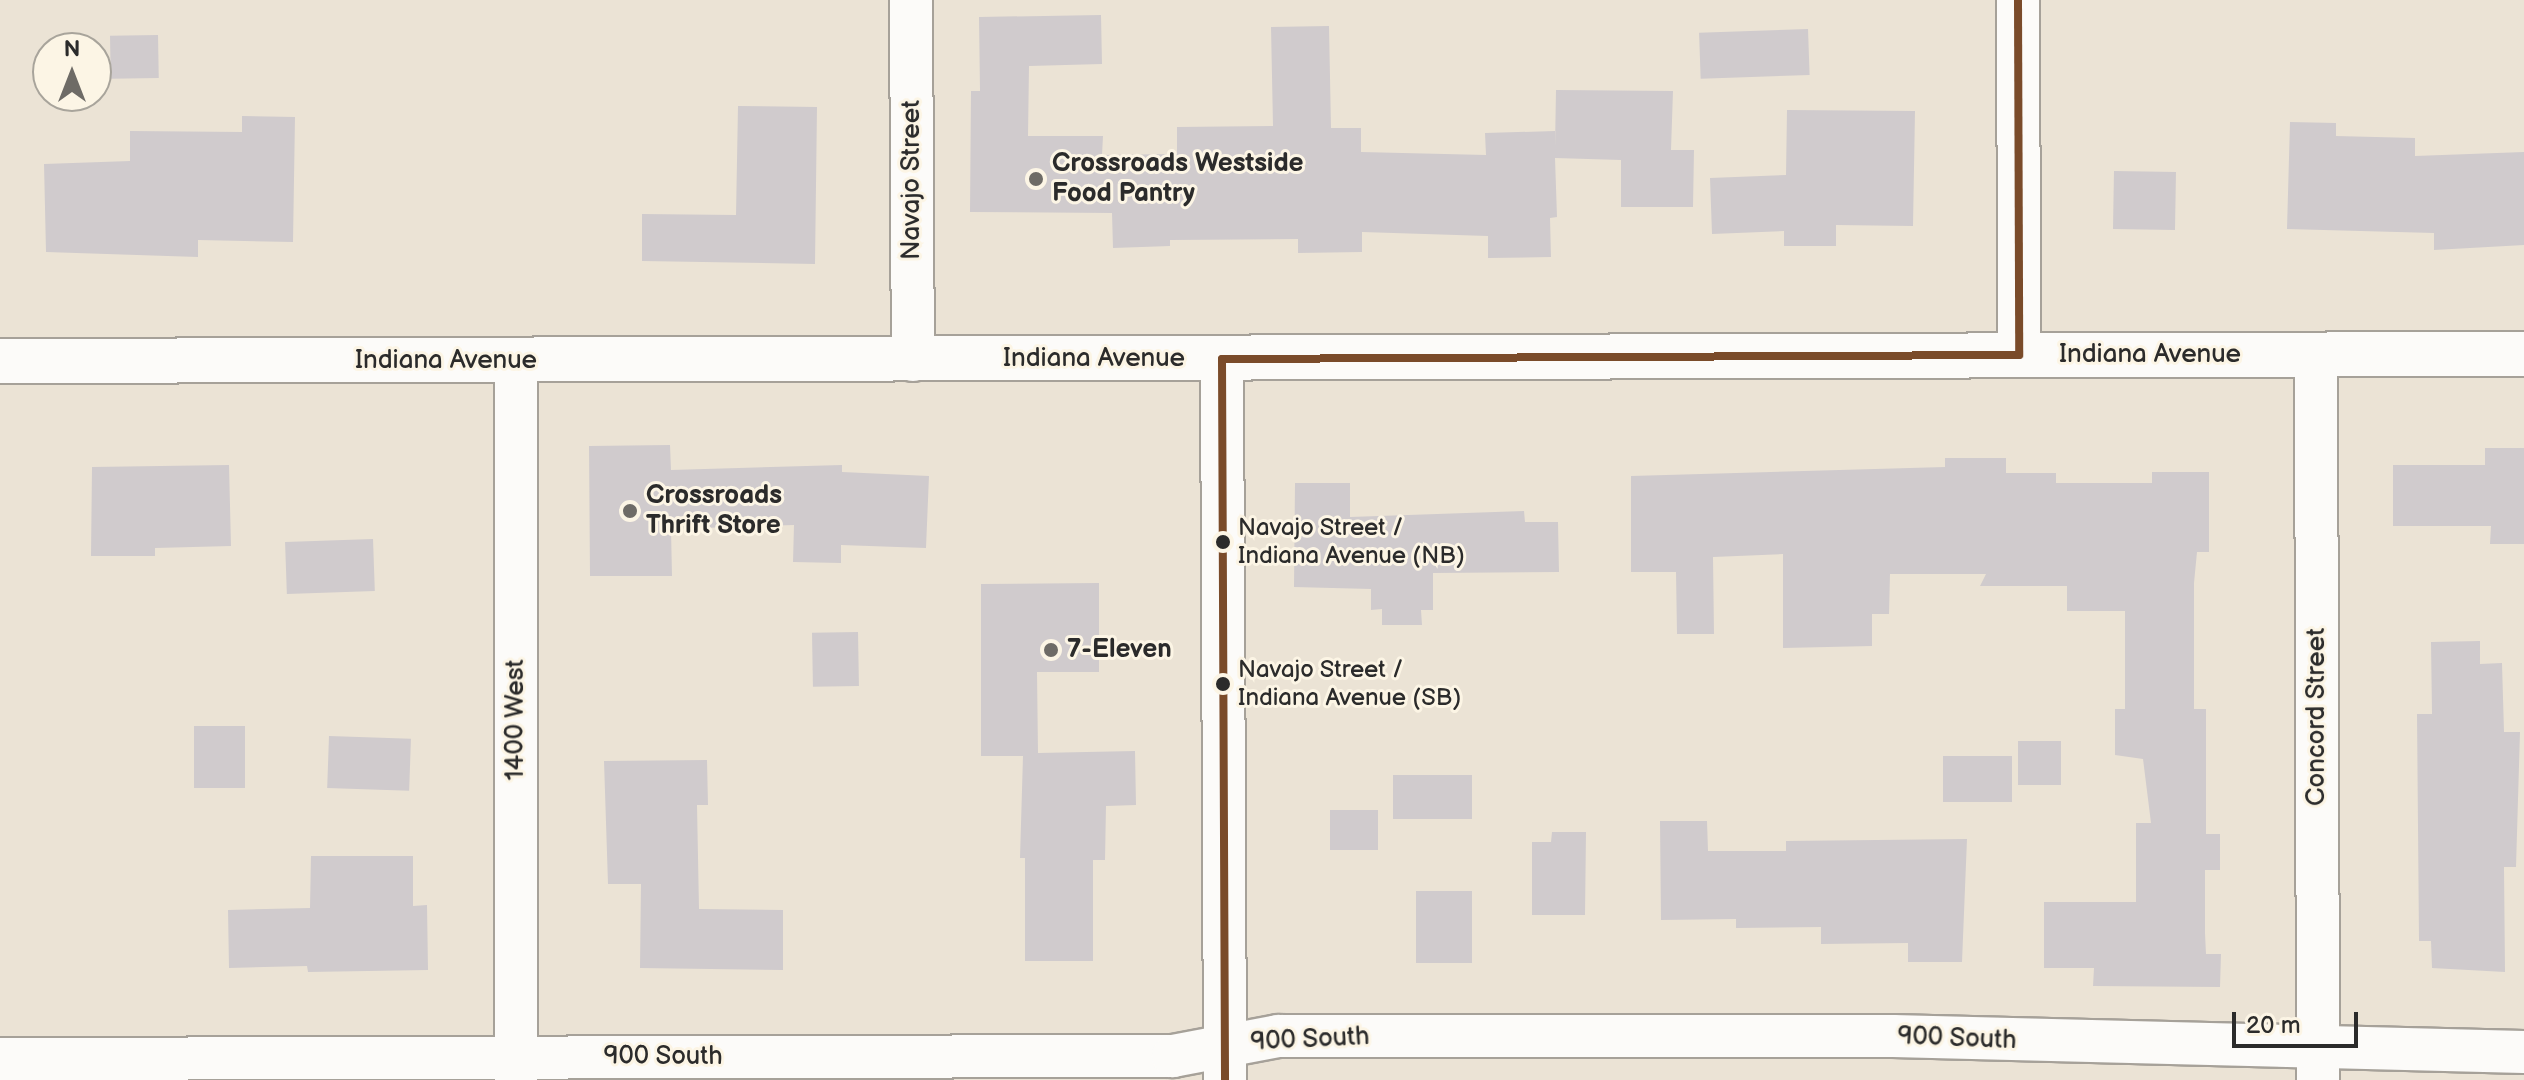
<!DOCTYPE html>
<style>
body{margin:0}
#map{position:relative;width:2524px;height:1080px;overflow:hidden;background:#ebe3d5;font-family:"Balsamiq Sans",sans-serif}
div>[style]{position:absolute}
.building>*{inset:0;background:#d0cbcd;transform-origin:0 0}
.roads{filter:drop-shadow(2px 0 #a6a199) drop-shadow(-2px 0 #a6a199) drop-shadow(0 2px #a6a199) drop-shadow(0 -2px #a6a199)}
.street>*{height:42px;margin:-21px;padding:0 21px;transform-origin:21px;border-radius:21px;background:#fcfbf9}
.secondary>*{height:44px;margin:-22px;padding:0 22px;transform-origin:22px;border-radius:22px;background:#fcfbf9}
.bus-1>*{height:8px;margin:-4px;padding:0 4px;transform-origin:4px;border-radius:4px;background:#7a4b2a}
.dots>*{width:22px;height:22px;translate:-50% -50%;box-sizing:border-box;border:4px solid #fcf5e5;border-radius:50%}
span{translate:-50% -50%;white-space:nowrap;text-align:center;line-height:1.15;-webkit-text-stroke:6px #fcf5e5;paint-order:stroke}
.bus-label{font-size:24px;color:#2b2b2b}
.left{translate:0 -50%;text-align:left}
.poi-label{font-size:26px;color:#2b2b2b;font-weight:700}
.street-label{font-size:26px;color:#2b2b2b}
.north{position:absolute;left:32px;top:32px;width:80px;height:80px;box-sizing:border-box;background:#fcf5e5;border:2px solid #a8a49b;border-radius:50%;rotate:0deg;font-size:22px;font-weight:700;line-height:32px;text-align:center;color:#2b2b2b}
.north::after{content:'';display:block;margin:auto;width:28px;height:36px;background:#6e6b66;clip-path:polygon(50% 0,100% 100%,50% 72%,0 100%)}
.scale{position:absolute;left:2232px;top:1012px;width:126px;height:36px;box-sizing:border-box;border:4px solid #2b2b2b;border-top:0;padding-left:10px;font-size:24px;line-height:28px;white-space:nowrap;color:#2b2b2b;-webkit-text-stroke:6px #fcf5e5;paint-order:stroke}
</style>
<div id="map">
<div class="building">
<div style="clip-path:polygon(1101px 15px,1102px 64px,1029px 66px,1028px 136px,1103px 136px,1102px 155px,1177px 154px,1177px 127px,1273px 126px,1271px 27px,1329px 26px,1331px 128px,1361px 128px,1361px 152px,1486px 155px,1485px 133px,1555px 131px,1555px 147px,1556px 90px,1673px 91px,1671px 150px,1694px 150px,1693px 207px,1621px 207px,1621px 160px,1555px 158px,1557px 217px,1550px 218px,1551px 257px,1488px 258px,1488px 236px,1362px 232px,1362px 252px,1298px 253px,1298px 239px,1170px 240px,1170px 246px,1113px 248px,1112px 213px,970px 212px,971px 91px,980px 91px,979px 17px)"></div>
<div style="left:1808px;top:29px;width:46px;height:109px;rotate:88deg"></div>
<div style="left:158px;top:35px;width:43px;height:48px;rotate:89deg"></div>
<div style="clip-path:polygon(738px 106px,817px 107px,815px 264px,642px 261px,642px 214px,736px 215px)"></div>
<div style="clip-path:polygon(1787px 110px,1915px 111px,1913px 226px,1836px 225px,1836px 246px,1784px 246px,1784px 231px,1712px 234px,1710px 178px,1786px 175px)"></div>
<div style="clip-path:polygon(242px 116px,295px 117px,293px 242px,198px 240px,198px 257px,46px 252px,44px 164px,130px 161px,130px 131px,242px 132px)"></div>
<div style="clip-path:polygon(2290px 122px,2336px 123px,2336px 136px,2415px 138px,2415px 156px,2524px 152px,2524px 245px,2434px 250px,2434px 233px,2287px 229px)"></div>
<div style="left:2114px;top:171px;width:62px;height:58px;rotate:1deg"></div>
<div style="clip-path:polygon(670px 445px,671px 470px,842px 465px,842px 472px,929px 476px,926px 548px,841px 545px,841px 563px,793px 562px,794px 525px,671px 529px,672px 576px,590px 576px,589px 446px)"></div>
<div style="clip-path:polygon(2485px 448px,2524px 448px,2524px 544px,2490px 544px,2491px 526px,2393px 526px,2393px 465px,2485px 465px)"></div>
<div style="clip-path:polygon(1945px 458px,2006px 458px,2006px 473px,2056px 473px,2056px 483px,2152px 483px,2152px 472px,2209px 472px,2209px 552px,2197px 552px,2194px 583px,2194px 709px,2206px 709px,2206px 834px,2220px 834px,2220px 870px,2205px 870px,2205px 933px,2206px 954px,2221px 954px,2220px 987px,2093px 986px,2094px 968px,2044px 968px,2044px 902px,2136px 902px,2136px 823px,2151px 823px,2143px 759px,2115px 755px,2115px 709px,2125px 709px,2125px 611px,2067px 611px,2067px 586px,1980px 586px,1986px 574px,1890px 574px,1889px 614px,1872px 614px,1872px 646px,1783px 648px,1783px 554px,1713px 557px,1714px 634px,1677px 634px,1676px 572px,1631px 572px,1631px 476px,1945px 467px)"></div>
<div style="clip-path:polygon(229px 465px,231px 546px,155px 548px,155px 556px,91px 556px,92px 467px)"></div>
<div style="clip-path:polygon(1295px 483px,1350px 483px,1350px 517px,1524px 511px,1525px 522px,1558px 522px,1559px 572px,1433px 573px,1433px 610px,1421px 610px,1422px 625px,1382px 625px,1382px 609px,1371px 610px,1371px 589px,1294px 587px)"></div>
<div style="left:373px;top:539px;width:52px;height:88px;rotate:88deg"></div>
<div style="clip-path:polygon(1099px 583px,1099px 672px,1037px 672px,1038px 753px,1135px 751px,1136px 805px,1106px 806px,1105px 860px,1093px 860px,1093px 961px,1025px 961px,1025px 858px,1020px 858px,1023px 756px,981px 756px,981px 584px)"></div>
<div style="left:858px;top:632px;width:54px;height:46px;rotate:89deg"></div>
<div style="clip-path:polygon(2480px 641px,2480px 664px,2502px 663px,2504px 732px,2520px 732px,2516px 867px,2504px 867px,2505px 972px,2432px 968px,2431px 941px,2419px 941px,2417px 714px,2432px 714px,2431px 642px)"></div>
<div style="left:194px;top:726px;width:51px;height:62px"></div>
<div style="left:329px;top:736px;width:82px;height:52px;rotate:2deg"></div>
<div style="left:2018px;top:741px;width:43px;height:44px"></div>
<div style="left:1943px;top:756px;width:69px;height:46px"></div>
<div style="clip-path:polygon(707px 760px,708px 805px,697px 805px,699px 909px,783px 910px,783px 970px,640px 968px,641px 884px,608px 884px,604px 761px)"></div>
<div style="left:1393px;top:775px;width:79px;height:44px"></div>
<div style="left:1330px;top:810px;width:48px;height:40px"></div>
<div style="clip-path:polygon(1660px 821px,1707px 821px,1708px 851px,1786px 851px,1786px 841px,1967px 839px,1962px 962px,1908px 962px,1908px 943px,1821px 944px,1821px 927px,1736px 928px,1736px 919px,1661px 920px)"></div>
<div style="clip-path:polygon(1552px 832px,1586px 832px,1585px 915px,1532px 915px,1532px 842px,1551px 842px)"></div>
<div style="clip-path:polygon(311px 856px,413px 856px,413px 906px,427px 905px,428px 970px,308px 972px,307px 966px,229px 968px,228px 910px,310px 908px)"></div>
<div style="left:1416px;top:891px;width:56px;height:72px"></div>
</div>
<div class="roads">
<div class="street">
<div style="left:911px;top:0;width:360px;rotate:89.7deg"></div>
<div style="left:2018px;top:0;width:355px;rotate:89.8deg"></div>
<div style="left:2316px;top:355px;width:725px;rotate:89.84deg"></div>
<div style="left:1222px;top:359px;width:721px;rotate:89.76deg"></div>
<div style="left:516px;top:361px;width:719px;rotate:90deg"></div>
<div style="left:0;top:1059px;width:1173px;rotate:-0.15deg"></div>
<div style="left:1173px;top:1056px;width:107px;rotate:-10.8deg"></div>
<div style="left:1278px;top:1036px;width:615px"></div>
<div style="left:1893px;top:1036px;width:631px;rotate:1.45deg"></div>
</div>
<div class="secondary">
<div style="left:0;top:361px;width:2524px;rotate:-0.16deg"></div>
</div>
</div>
<div class="bus-1">
<div style="left:2018px;top:0;width:355px;rotate:89.8deg"></div>
<div style="left:1222px;top:359px;width:797px;rotate:-0.29deg"></div>
<div style="left:1222px;top:359px;width:721px;rotate:89.76deg"></div>
</div>
<div class="dots">
<div style="left:1036px;top:179px;background:#6e6b66"></div>
<div style="left:630px;top:511px;background:#6e6b66"></div>
<div style="left:1223px;top:542px;background:#2b2b2b"></div>
<div style="left:1051px;top:650px;background:#6e6b66"></div>
<div style="left:1223px;top:684px;background:#2b2b2b"></div>
</div>
<div class="bus-label">
<span class="left" style="left:1238px;top:542px">Navajo Street /<br>Indiana Avenue (NB)</span>
<span class="left" style="left:1238px;top:684px">Navajo Street /<br>Indiana Avenue (SB)</span>
</div>
<div class="poi-label">
<span class="left" style="left:1052px;top:179px">Crossroads Westside<br>Food Pantry</span>
<span class="left" style="left:646px;top:511px">Crossroads<br>Thrift Store</span>
<span class="left" style="left:1067px;top:650px">7-Eleven</span>
</div>
<div class="street-label">
<span style="left:912px;top:180px;rotate:-90deg">Navajo Street</span>
<span style="left:2150px;top:355px">Indiana Avenue</span>
<span style="left:1094px;top:359px">Indiana Avenue</span>
<span style="left:446px;top:361px">Indiana Avenue</span>
<span style="left:2317px;top:717px;rotate:-90deg">Concord Street</span>
<span style="left:516px;top:720px;rotate:-90deg">1400 West</span>
<span style="left:1957px;top:1039px;rotate:2deg">900 South</span>
<span style="left:1310px;top:1040px;rotate:-3deg">900 South</span>
<span style="left:663px;top:1057px">900 South</span>
</div>
<div class="north">N</div>
<div class="scale">20 m</div>
</div>
